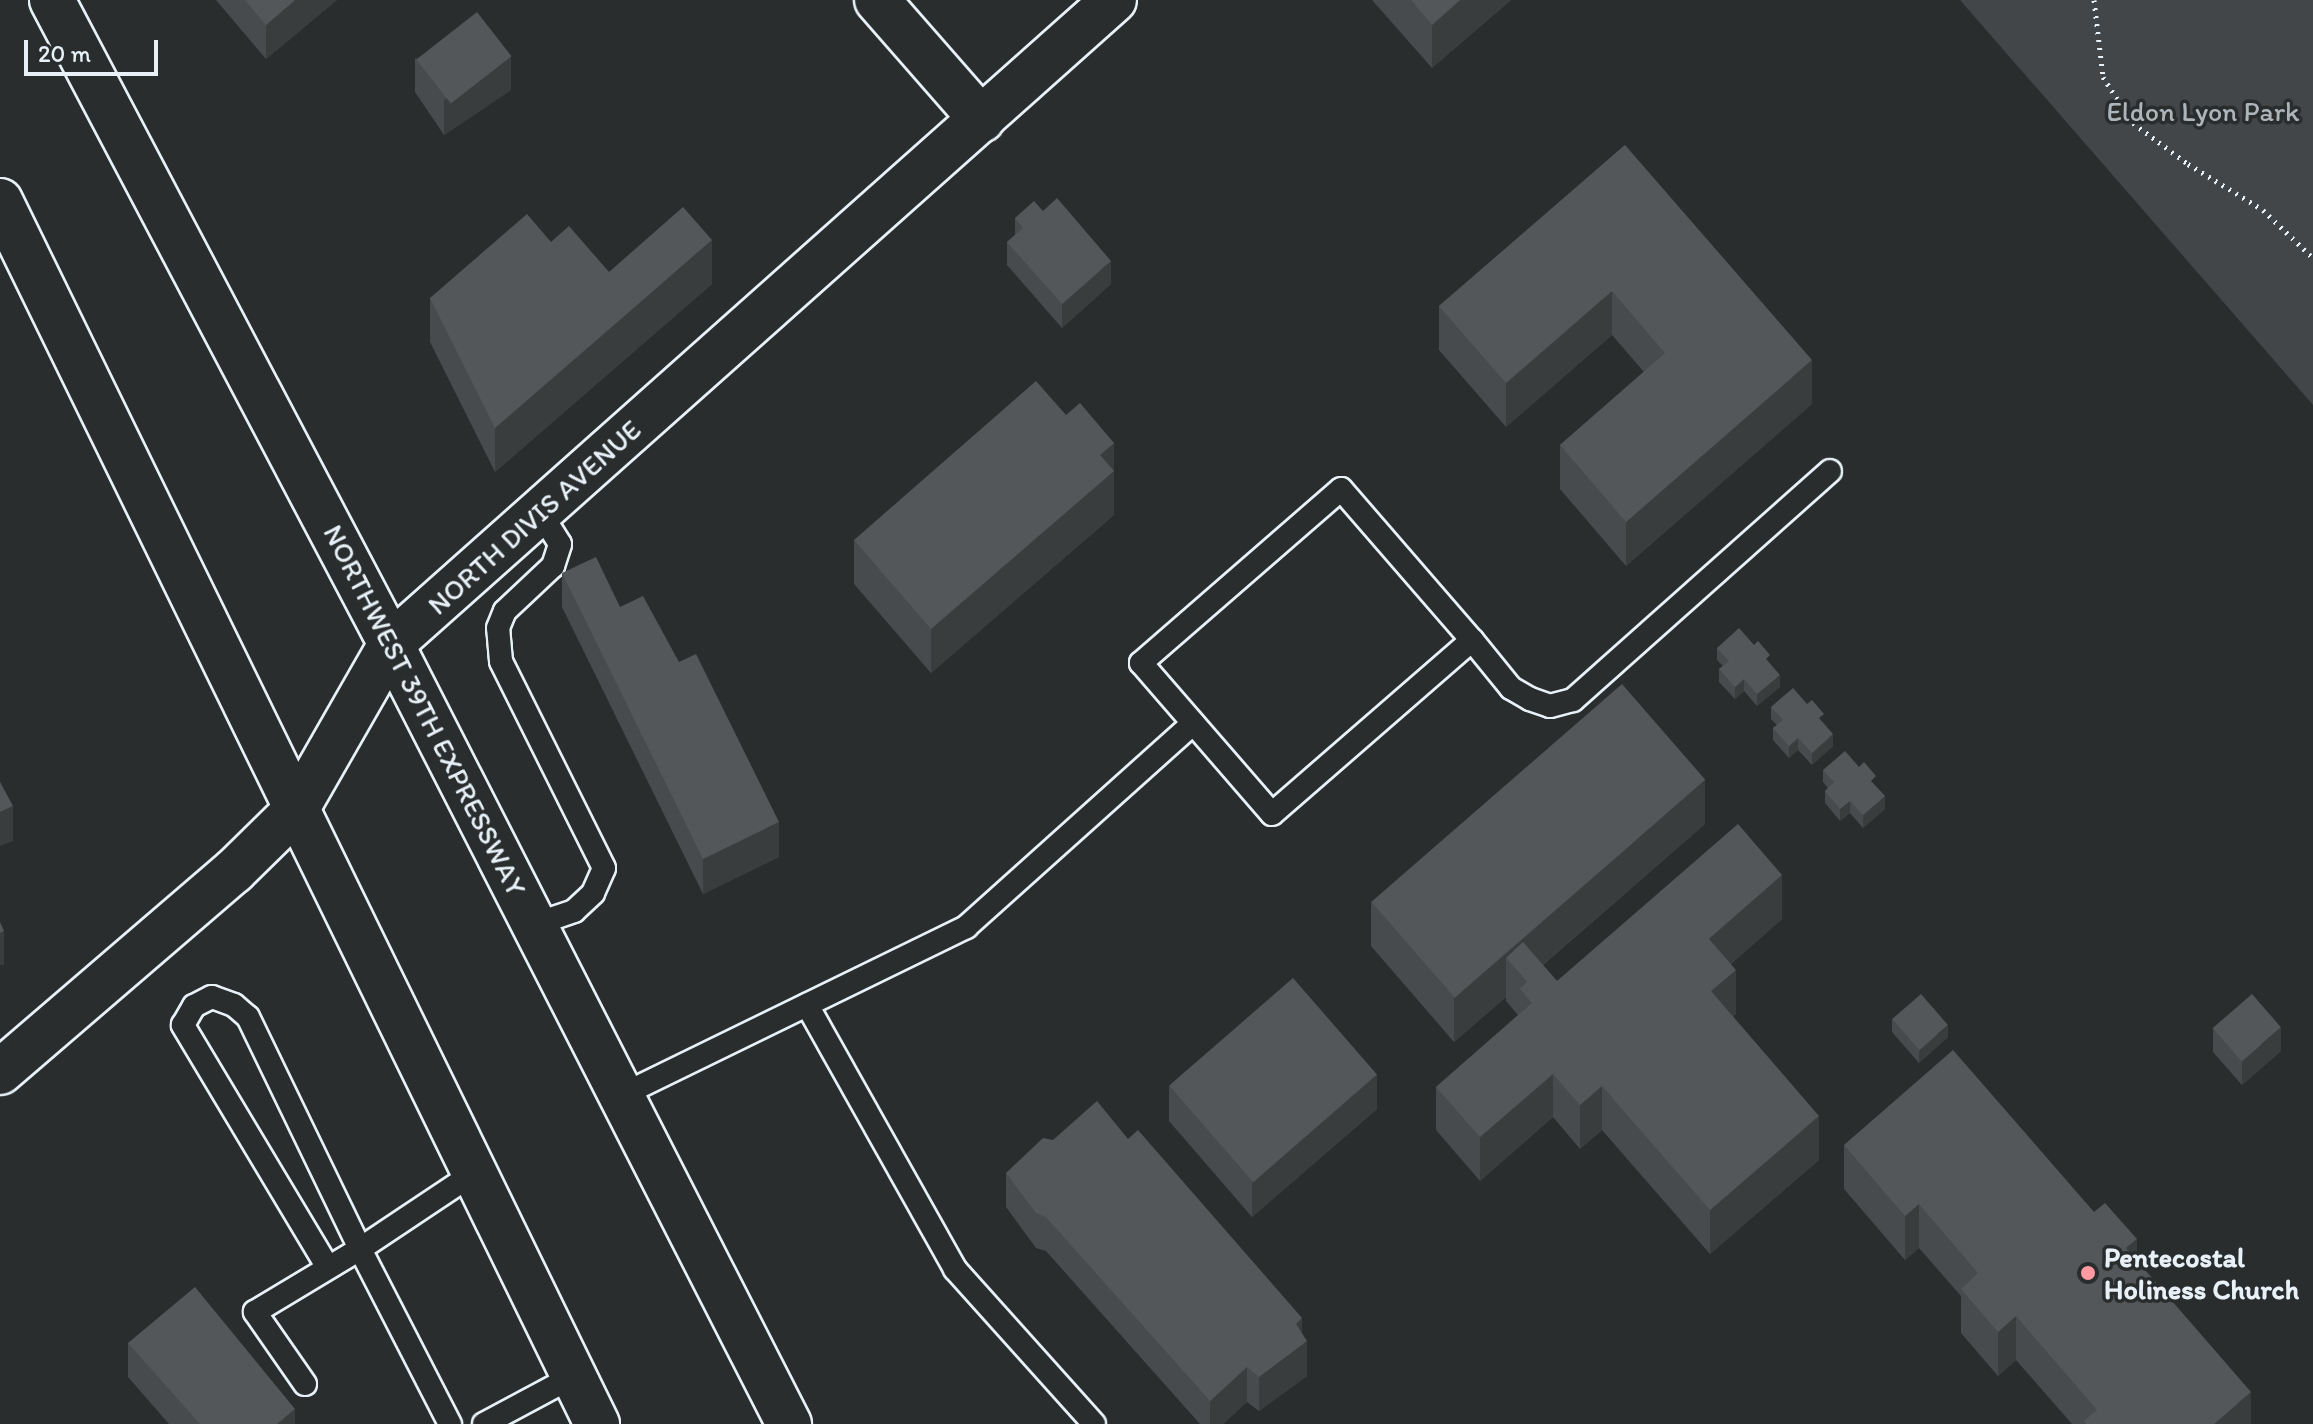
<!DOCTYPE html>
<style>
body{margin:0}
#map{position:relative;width:2313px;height:1424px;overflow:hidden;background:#2a2d2e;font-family:Itim,sans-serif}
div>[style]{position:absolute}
.green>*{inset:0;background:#424648}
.path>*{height:5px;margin-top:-2.5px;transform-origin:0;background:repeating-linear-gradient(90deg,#e8f1f8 0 2px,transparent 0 8px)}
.roads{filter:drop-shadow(2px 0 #e8f1f8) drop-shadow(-2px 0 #e8f1f8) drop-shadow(0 2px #e8f1f8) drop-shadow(0 -2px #e8f1f8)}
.lane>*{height:22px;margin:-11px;padding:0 11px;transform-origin:11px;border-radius:11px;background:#2a2d2e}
.street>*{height:44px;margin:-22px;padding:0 22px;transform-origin:22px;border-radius:22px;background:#2a2d2e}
.highway>*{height:44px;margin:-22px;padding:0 22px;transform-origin:22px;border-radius:22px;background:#2a2d2e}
.wall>*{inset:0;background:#474b4d}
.shaded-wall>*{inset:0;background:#3a3d3e;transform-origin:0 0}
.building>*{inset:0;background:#535759;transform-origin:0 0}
.dots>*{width:22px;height:22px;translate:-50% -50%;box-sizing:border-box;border:4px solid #2a2d2e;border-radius:50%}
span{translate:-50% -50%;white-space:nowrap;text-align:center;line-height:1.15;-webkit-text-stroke:7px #2a2d2e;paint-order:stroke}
.park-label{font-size:28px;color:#aeb5ba}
.street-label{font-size:28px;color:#e8f1f8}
.poi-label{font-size:28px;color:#e8f1f8;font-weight:700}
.left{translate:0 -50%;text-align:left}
.scale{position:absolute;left:24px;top:40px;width:134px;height:36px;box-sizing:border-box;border:4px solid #e8f1f8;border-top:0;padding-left:10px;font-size:24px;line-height:28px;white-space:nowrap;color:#e8f1f8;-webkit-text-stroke:6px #2a2d2e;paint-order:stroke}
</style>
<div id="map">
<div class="green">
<div style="clip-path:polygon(1960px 0,2313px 0,2313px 405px)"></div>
</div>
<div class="path">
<div style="left:2094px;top:0;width:78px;rotate:83.3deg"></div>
<div style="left:2103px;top:77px;width:55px;rotate:56.9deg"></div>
<div style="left:2133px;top:123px;width:69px;rotate:36.7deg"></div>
<div style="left:2188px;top:164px;width:88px;rotate:31.5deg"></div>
<div style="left:2263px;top:210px;width:69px;rotate:43.8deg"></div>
</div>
<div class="roads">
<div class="lane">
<div style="left:1341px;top:489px;width:200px;rotate:49.1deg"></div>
<div style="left:1472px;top:640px;width:265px;rotate:139deg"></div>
<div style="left:1272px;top:814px;width:200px;rotate:-130.9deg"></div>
<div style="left:1141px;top:663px;width:265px;rotate:-41deg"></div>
<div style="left:1472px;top:640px;width:62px;rotate:50.9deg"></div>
<div style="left:1511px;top:688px;width:22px;rotate:30deg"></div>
<div style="left:1530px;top:699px;width:21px;rotate:19deg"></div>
<div style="left:1550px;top:706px;width:24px;rotate:-15deg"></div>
<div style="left:1573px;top:700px;width:344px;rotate:-41.7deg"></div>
<div style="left:536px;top:924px;width:40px;rotate:-18.9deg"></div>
<div style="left:574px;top:911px;width:26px;rotate:-43deg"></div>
<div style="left:593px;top:893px;width:27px;rotate:-66deg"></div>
<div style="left:604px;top:868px;width:231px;rotate:-116.5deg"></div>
<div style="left:501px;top:661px;width:33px;rotate:-95deg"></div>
<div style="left:498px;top:628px;width:18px;rotate:-68deg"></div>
<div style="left:505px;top:611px;width:66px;rotate:-43.2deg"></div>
<div style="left:553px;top:566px;width:23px;rotate:-72deg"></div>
<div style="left:560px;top:544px;width:38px;rotate:-122deg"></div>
<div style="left:807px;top:1005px;width:303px;rotate:60.7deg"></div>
<div style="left:955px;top:1269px;width:208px;rotate:48.1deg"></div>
<div style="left:624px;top:1094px;width:381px;rotate:-26deg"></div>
<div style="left:966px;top:927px;width:305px;rotate:-41.9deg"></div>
<div style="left:327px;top:1266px;width:281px;rotate:-120.9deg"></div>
<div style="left:183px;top:1025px;width:22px;rotate:-60deg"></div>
<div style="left:194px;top:1006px;width:20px;rotate:-27deg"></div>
<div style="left:212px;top:997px;width:23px;rotate:20deg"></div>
<div style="left:234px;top:1005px;width:18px;rotate:41deg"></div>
<div style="left:248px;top:1017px;width:258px;rotate:64.2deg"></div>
<div style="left:360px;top:1249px;width:197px;rotate:62.8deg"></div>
<div style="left:305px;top:1384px;width:88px;rotate:-124.8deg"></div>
<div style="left:255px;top:1312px;width:122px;rotate:-31deg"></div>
<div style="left:360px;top:1249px;width:137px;rotate:-33.7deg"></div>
<div style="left:484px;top:1424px;width:102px;rotate:-28.1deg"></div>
</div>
<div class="street">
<div style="left:877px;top:0;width:159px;rotate:48.8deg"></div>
<div style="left:0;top:1072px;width:308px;rotate:-40.7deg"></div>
<div style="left:234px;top:871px;width:87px;rotate:-44.5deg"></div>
<div style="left:296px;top:810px;width:191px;rotate:-60.2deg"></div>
<div style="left:391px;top:644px;width:968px;rotate:-41.69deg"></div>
</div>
<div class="highway">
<div style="left:52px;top:0;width:728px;rotate:62.24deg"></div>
<div style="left:391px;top:644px;width:876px;rotate:62.97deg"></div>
<div style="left:0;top:201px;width:1361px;rotate:63.98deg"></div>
</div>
</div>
<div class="wall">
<div style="clip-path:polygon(216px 0,337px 0,266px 59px)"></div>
<div style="clip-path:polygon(1372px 0,1511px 0,1432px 68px)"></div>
<div style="clip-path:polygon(415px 58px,511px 90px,444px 135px,415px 92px)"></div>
<div style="clip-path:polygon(1625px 145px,1812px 404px,1626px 566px,1560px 489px,1560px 445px,1644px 372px,1612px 335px,1506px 427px,1439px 350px,1439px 306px)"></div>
<div style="clip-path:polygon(1043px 211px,1111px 284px,1062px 328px,1007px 265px,1007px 242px,1015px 235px,1015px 218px)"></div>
<div style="clip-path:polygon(551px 242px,609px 272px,712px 284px,495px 472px,430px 342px,430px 298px)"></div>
<div style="clip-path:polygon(1066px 415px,1114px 443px,1114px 515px,931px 673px,854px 584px,854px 540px)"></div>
<div style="clip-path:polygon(562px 573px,620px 607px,679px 662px,779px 857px,703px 894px,562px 607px)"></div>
<div style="clip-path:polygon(1717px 648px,1770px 664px,1780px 687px,1757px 706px,1744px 691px,1735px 699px,1719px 682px,1719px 669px,1723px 666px,1717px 660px)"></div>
<div style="clip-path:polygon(1771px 707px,1824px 724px,1833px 746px,1812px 765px,1798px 750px,1789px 758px,1773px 740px,1773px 728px,1777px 725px,1771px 719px)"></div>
<div style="clip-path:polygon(1823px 770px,1876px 787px,1885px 809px,1863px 828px,1850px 813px,1840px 821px,1825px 803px,1825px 791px,1828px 788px,1823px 782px)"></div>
<div style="clip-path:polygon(1705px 824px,1543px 965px,1557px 981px,1782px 919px,1731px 964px,1736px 1014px,1733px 1016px,1819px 1160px,1710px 1254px,1602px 1130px,1580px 1149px,1553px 1117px,1480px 1181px,1436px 1130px,1436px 1087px,1518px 1015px,1506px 1001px,1506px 997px,1454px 1042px,1371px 946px,1371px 902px)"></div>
<div style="clip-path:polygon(1892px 1019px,1948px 1037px,1919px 1063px,1892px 1032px)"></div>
<div style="clip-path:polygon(2213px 1028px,2281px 1051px,2242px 1085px,2213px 1052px)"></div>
<div style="clip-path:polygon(1169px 1086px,1377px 1109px,1252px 1217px,1169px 1121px)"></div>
<div style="clip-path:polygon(1128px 1139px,1302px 1334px,1307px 1376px,1259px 1411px,1247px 1402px,1223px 1424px,1200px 1424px,1046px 1251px,1036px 1248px,1006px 1207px,1006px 1173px,1053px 1140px)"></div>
<div style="clip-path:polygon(1844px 1145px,2137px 1261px,2251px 1424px,2072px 1424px,2016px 1360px,1998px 1376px,1961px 1333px,1961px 1296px,1919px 1248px,1905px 1260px,1844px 1189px)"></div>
<div style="clip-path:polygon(128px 1343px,295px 1424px,169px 1424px,128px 1377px)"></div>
</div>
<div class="shaded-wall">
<div style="clip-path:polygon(295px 0,337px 0,266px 59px,266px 25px)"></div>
<div style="clip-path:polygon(1460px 0,1511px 0,1432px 68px,1432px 25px)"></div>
<div style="clip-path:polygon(511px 56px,511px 90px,444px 135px,444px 100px)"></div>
<div style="clip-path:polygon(712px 240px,712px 284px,495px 472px,495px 428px)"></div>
<div style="clip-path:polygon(1111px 261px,1111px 284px,1062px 328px,1062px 304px)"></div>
<div style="clip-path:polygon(1612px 291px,1612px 335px,1506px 427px,1506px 383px)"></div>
<div style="clip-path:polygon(1812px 360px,1812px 404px,1626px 566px,1626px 522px)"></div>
<div style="clip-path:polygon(1114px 443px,1114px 515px,931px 673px,931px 629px,1100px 455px)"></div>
<div style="clip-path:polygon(1780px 675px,1780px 687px,1757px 706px,1757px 694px)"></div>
<div style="clip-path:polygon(1744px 679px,1744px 691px,1735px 699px,1735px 687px)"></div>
<div style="clip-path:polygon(1833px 734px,1833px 746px,1812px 765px,1812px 753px)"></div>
<div style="clip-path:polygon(1798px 738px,1798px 750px,1789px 758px,1789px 746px)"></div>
<div style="clip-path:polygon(1705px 780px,1705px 824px,1525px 980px,1506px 958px,1506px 997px,1454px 1042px,1454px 998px)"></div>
<div style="clip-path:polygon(1885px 796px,1885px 809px,1863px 828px,1863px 815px)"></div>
<div style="clip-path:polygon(1850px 801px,1850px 813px,1840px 821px,1840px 809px)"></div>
<div style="clip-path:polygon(13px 806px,13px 841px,0 846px,0 812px)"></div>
<div style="clip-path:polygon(779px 822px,779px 857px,703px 894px,703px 859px)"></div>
<div style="clip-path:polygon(1782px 875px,1782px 919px,1709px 983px,1709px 939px)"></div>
<div style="left:4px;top:931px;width:34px;height:4px;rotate:90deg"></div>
<div style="clip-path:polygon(1736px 970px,1736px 1014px,1711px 1035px,1711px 991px)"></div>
<div style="clip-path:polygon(1948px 1025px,1948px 1037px,1919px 1063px,1919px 1051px)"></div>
<div style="clip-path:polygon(2281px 1027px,2281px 1051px,2242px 1085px,2242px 1062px)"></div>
<div style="clip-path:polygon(1377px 1074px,1377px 1109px,1252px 1217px,1252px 1182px)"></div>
<div style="clip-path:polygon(1553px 1074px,1553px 1117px,1480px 1181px,1480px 1137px)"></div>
<div style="clip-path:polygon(1602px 1086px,1602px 1130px,1580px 1149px,1580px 1105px)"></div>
<div style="clip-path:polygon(1819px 1116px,1819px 1160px,1710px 1254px,1710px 1210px)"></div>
<div style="clip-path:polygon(1919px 1204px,1919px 1248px,1905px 1260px,1905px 1216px)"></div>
<div style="clip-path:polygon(2137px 1239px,2137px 1283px,2126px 1248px)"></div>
<div style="clip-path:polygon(2016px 1316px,2016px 1360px,1998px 1376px,1998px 1332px)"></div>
<div style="clip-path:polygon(1302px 1318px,1302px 1345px,1307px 1341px,1307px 1376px,1259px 1411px,1259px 1377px,1296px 1324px)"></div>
<div style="clip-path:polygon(1247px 1367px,1247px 1402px,1223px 1424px,1210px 1424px,1210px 1401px)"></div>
<div style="clip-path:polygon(2251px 1392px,2251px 1424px,2214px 1424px)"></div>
<div style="clip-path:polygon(295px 1409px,295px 1424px,277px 1424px)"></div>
</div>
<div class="building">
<div style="clip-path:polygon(245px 0,295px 0,266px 25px)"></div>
<div style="clip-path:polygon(1411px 0,1460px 0,1432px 25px)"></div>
<div style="left:477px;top:12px;width:56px;height:77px;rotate:52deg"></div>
<div style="clip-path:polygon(1625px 145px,1812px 360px,1626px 522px,1560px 445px,1665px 353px,1612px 291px,1506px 383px,1439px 306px)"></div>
<div style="clip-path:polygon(1057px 198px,1111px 261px,1062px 304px,1007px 242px,1023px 228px,1015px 218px,1034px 201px,1043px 211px)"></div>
<div style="clip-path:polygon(683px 207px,712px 240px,495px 428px,430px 298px,527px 214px,551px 242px,569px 226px,609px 272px)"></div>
<div style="clip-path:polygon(1036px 381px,1066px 415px,1080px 403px,1114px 443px,1100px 455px,1114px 471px,931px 629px,854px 540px)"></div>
<div style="clip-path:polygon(596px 557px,620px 607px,643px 596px,679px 662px,696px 654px,779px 822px,703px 859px,562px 573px)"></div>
<div style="clip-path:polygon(1739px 628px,1754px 645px,1758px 641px,1770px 655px,1766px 659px,1780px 675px,1757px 694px,1744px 679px,1735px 687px,1719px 669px,1729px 661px,1717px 648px)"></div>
<div style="left:1622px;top:684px;width:127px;height:332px;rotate:49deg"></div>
<div style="clip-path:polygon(1793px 688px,1807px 704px,1812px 700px,1824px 714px,1819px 718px,1833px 734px,1812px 753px,1798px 738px,1789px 746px,1773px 728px,1783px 720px,1771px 707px)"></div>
<div style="clip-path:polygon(1845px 751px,1859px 767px,1864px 762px,1876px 776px,1871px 781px,1885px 796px,1863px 815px,1850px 801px,1840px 809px,1825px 791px,1834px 782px,1823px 770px)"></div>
<div style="clip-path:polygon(0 782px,13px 806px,0 812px)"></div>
<div style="clip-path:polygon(1738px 824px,1782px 875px,1709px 939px,1736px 970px,1711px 991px,1819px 1116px,1710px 1210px,1602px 1086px,1580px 1105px,1553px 1074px,1480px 1137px,1436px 1087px,1532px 1003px,1520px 989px,1527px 982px,1506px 958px,1523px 942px,1557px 981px)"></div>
<div style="clip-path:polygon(0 922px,4px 931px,0 933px)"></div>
<div style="left:1293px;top:978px;width:128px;height:164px;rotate:49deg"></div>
<div style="left:1921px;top:994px;width:41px;height:38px;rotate:49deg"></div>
<div style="left:2252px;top:994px;width:44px;height:52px;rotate:49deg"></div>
<div style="clip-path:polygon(1953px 1050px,2094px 1212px,2105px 1203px,2137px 1239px,2126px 1248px,2251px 1392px,2214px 1424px,2086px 1424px,2084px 1421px,2097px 1410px,2016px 1316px,1998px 1332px,1961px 1289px,1978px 1273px,1919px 1204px,1905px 1216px,1844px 1145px)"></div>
<div style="clip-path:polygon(1097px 1101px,1128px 1139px,1138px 1130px,1302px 1318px,1296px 1324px,1307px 1341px,1259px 1377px,1247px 1367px,1210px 1401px,1046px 1217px,1036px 1213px,1006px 1173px,1043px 1138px,1053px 1140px)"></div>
<div style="clip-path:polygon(195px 1287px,295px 1409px,277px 1424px,200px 1424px,128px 1343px)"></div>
</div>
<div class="dots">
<div style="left:2088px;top:1273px;background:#ff9aa2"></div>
</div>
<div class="park-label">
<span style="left:2203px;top:111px">Eldon Lyon Park</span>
</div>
<div class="street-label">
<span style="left:534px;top:517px;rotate:-42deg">NORTH DIVIS AVENUE</span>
<span style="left:425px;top:710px;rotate:63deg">NORTHWEST 39TH EXPRESSWAY</span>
</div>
<div class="poi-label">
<span class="left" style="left:2104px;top:1273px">Pentecostal<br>Holiness Church</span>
</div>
<div class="scale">20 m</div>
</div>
